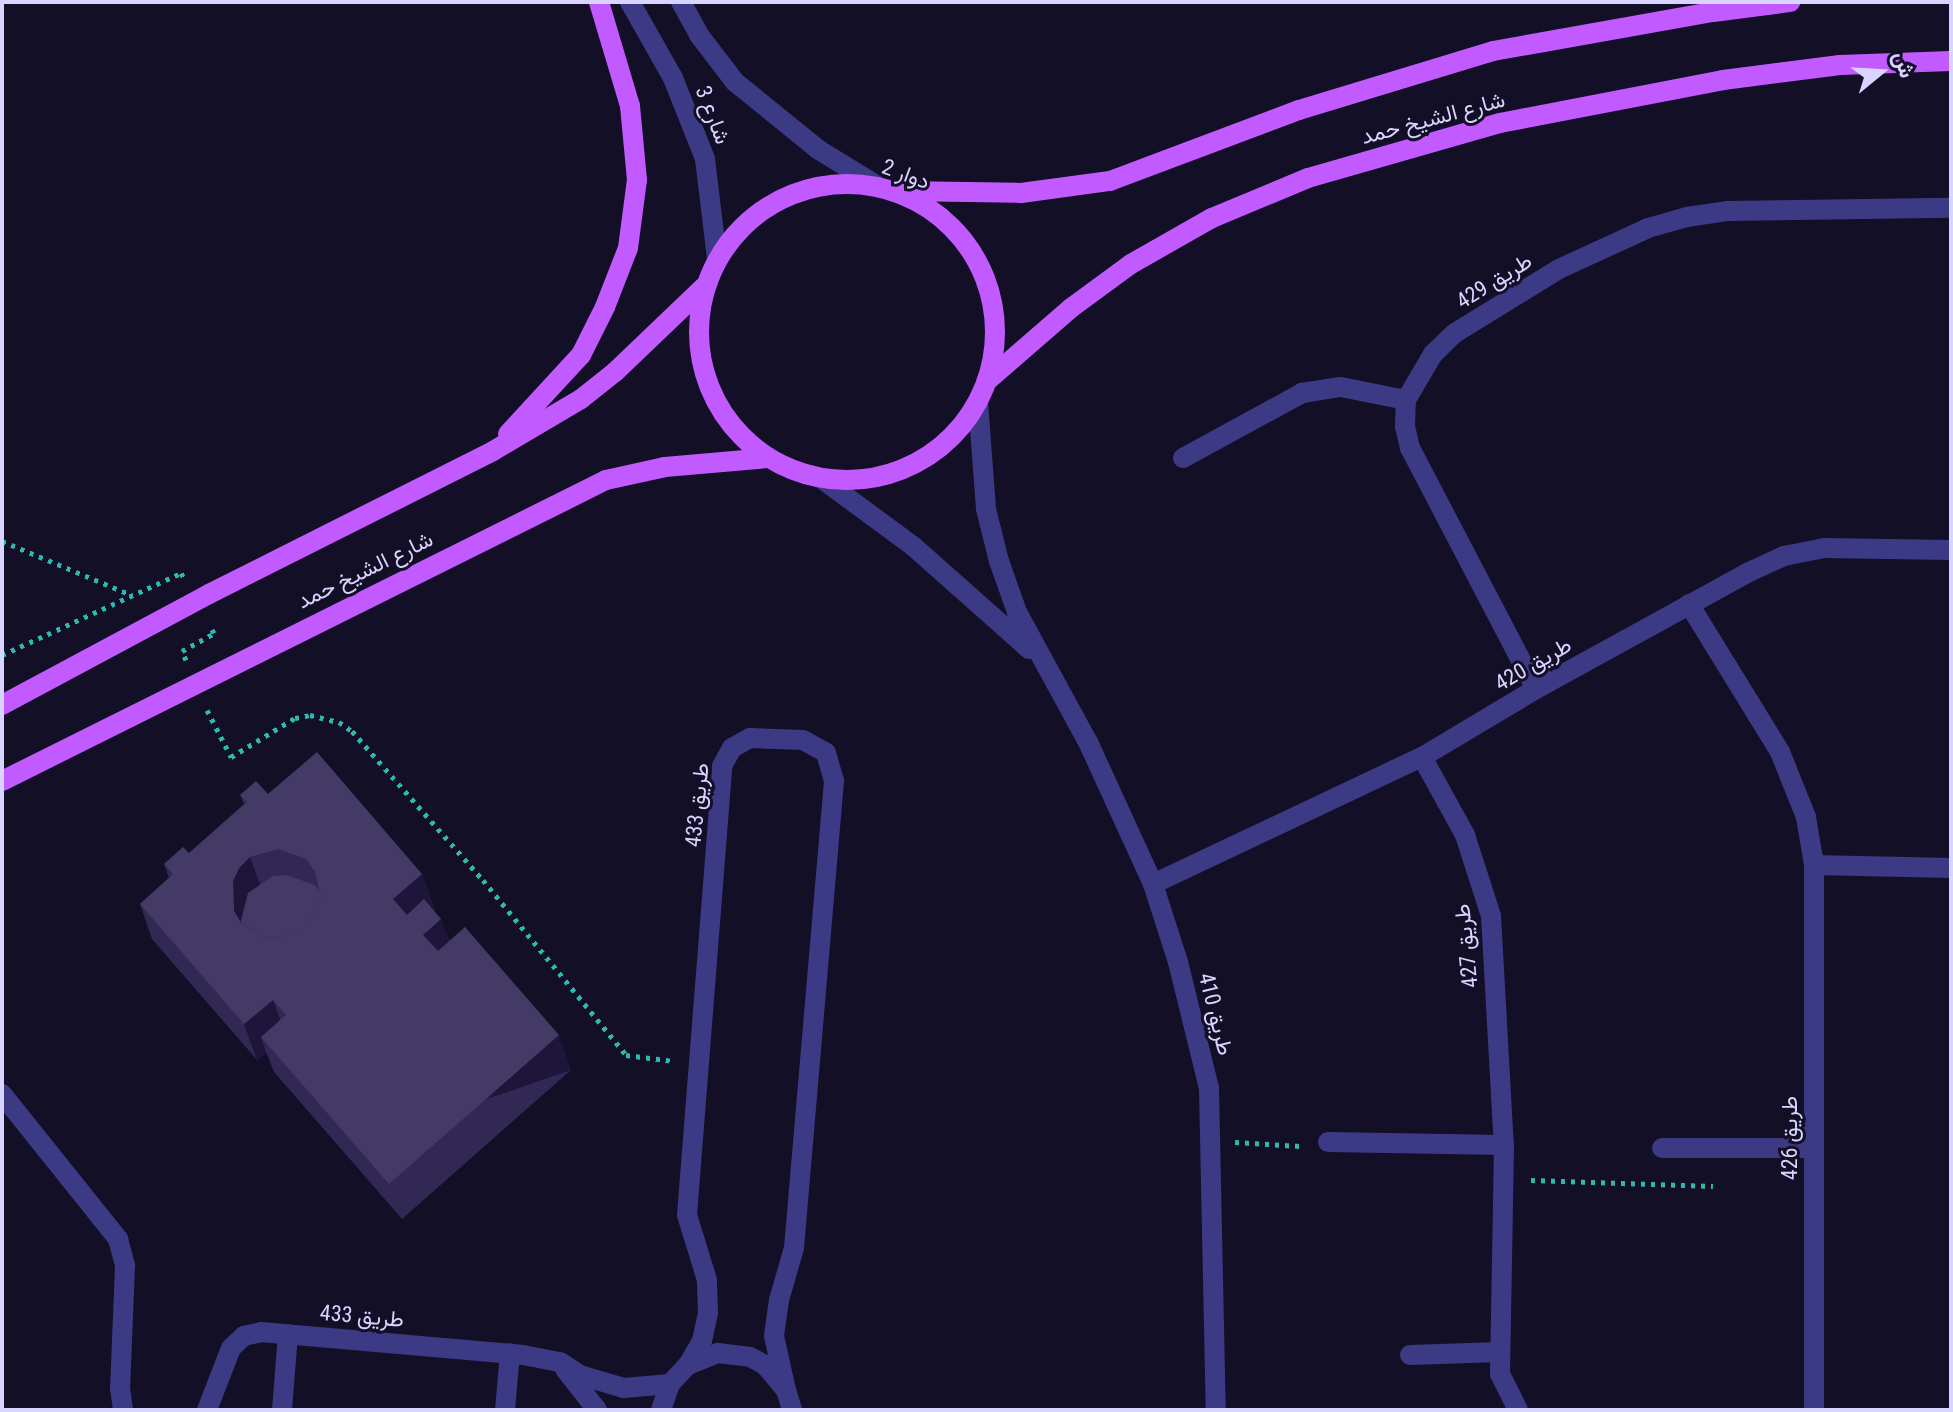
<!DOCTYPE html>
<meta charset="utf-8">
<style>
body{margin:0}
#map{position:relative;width:1953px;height:1412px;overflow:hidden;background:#130f26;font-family:"Roboto Condensed",Vazirmatn,sans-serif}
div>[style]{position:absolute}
.path>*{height:5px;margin-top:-2.5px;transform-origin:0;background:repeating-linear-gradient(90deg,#2fb8b0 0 4px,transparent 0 10px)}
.minor>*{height:20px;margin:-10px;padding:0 10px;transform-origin:10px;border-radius:10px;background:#3d3a85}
.major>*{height:20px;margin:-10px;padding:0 10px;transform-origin:10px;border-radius:10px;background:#c25bff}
.major>.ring{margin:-10px;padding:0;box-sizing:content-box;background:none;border:20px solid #c25bff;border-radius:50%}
.wall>*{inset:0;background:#312854}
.shaded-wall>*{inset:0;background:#1d163a;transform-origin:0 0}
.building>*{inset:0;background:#433a66}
span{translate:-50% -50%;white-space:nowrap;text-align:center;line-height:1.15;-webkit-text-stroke:6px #130f26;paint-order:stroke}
.street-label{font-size:22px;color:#d9d4ff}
.frame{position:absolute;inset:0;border:4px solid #d9d4ff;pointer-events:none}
.north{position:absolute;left:1841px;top:32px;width:80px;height:80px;-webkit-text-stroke:6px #130f26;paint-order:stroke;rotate:72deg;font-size:22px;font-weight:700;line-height:32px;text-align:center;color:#d9d4ff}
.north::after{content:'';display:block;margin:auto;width:28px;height:36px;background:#d9d4ff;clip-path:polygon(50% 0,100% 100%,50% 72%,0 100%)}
</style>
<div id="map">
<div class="path">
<div style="left:2px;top:541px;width:141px;rotate:22.6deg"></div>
<div style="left:2px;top:655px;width:197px;rotate:-24.6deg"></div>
<div style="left:181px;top:573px;width:6px;rotate:59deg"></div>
<div style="left:186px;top:660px;width:10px;rotate:-114deg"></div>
<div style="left:182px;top:651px;width:37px;rotate:-29deg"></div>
<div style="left:214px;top:633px;width:8px;rotate:-120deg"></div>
<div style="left:207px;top:710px;width:53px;rotate:62.9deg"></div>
<div style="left:231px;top:757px;width:75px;rotate:-31.4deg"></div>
<div style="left:295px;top:718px;width:15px;rotate:-11deg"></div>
<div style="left:310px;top:715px;width:30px;rotate:14deg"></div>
<div style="left:339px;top:722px;width:16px;rotate:35deg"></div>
<div style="left:352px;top:731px;width:198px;rotate:48.7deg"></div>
<div style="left:483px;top:880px;width:226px;rotate:50.7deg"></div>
<div style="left:626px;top:1055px;width:48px;rotate:7.1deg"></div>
<div style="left:1235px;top:1142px;width:66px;rotate:3.5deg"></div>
<div style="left:1531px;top:1180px;width:182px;rotate:1.9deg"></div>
</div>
<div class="minor">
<div style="left:630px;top:2px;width:87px;rotate:60.5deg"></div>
<div style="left:673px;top:78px;width:87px;rotate:68.4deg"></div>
<div style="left:705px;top:159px;width:100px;rotate:83.1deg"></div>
<div style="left:681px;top:2px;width:38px;rotate:61deg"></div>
<div style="left:699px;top:35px;width:59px;rotate:52.5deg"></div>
<div style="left:735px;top:82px;width:108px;rotate:39deg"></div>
<div style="left:819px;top:150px;width:67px;rotate:31.6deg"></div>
<div style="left:978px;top:402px;width:107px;rotate:85.7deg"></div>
<div style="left:986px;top:509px;width:54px;rotate:76deg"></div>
<div style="left:999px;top:561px;width:54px;rotate:70.6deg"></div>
<div style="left:1017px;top:612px;width:148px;rotate:61.4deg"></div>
<div style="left:1088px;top:742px;width:156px;rotate:65.4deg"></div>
<div style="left:1153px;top:884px;width:82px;rotate:72.2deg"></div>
<div style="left:1178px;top:962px;width:130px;rotate:76.2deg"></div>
<div style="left:1209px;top:1088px;width:322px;rotate:88.8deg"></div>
<div style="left:1183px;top:458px;width:136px;rotate:-28.6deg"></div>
<div style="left:1302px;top:393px;width:39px;rotate:-9deg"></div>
<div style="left:1341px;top:387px;width:66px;rotate:11.3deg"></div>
<div style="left:822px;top:479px;width:113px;rotate:36.4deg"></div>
<div style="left:913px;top:546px;width:155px;rotate:41.6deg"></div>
<div style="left:1689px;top:604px;width:174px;rotate:58.4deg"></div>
<div style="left:1780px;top:752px;width:70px;rotate:68.2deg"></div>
<div style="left:1806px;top:817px;width:49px;rotate:80.5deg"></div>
<div style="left:1814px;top:865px;width:545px;rotate:90deg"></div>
<div style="left:1536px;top:689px;width:272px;rotate:-117.6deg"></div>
<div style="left:1410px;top:448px;width:23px;rotate:-103deg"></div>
<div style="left:1405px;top:426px;width:26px;rotate:-88deg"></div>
<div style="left:1406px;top:400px;width:53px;rotate:-59.6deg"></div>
<div style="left:1433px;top:354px;width:30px;rotate:-44deg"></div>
<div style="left:1455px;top:333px;width:122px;rotate:-31.6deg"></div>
<div style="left:1559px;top:269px;width:98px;rotate:-24.7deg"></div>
<div style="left:1648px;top:228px;width:41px;rotate:-15.8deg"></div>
<div style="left:1687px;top:217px;width:40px;rotate:-8.5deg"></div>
<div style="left:1727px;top:211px;width:224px;rotate:-0.8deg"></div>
<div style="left:1422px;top:757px;width:89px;rotate:61.1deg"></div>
<div style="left:1465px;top:835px;width:85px;rotate:72.2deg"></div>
<div style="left:1491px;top:916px;width:229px;rotate:86.8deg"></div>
<div style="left:1504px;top:1145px;width:229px;rotate:91deg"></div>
<div style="left:1500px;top:1374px;width:40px;rotate:63.4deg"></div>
<div style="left:1814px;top:865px;width:137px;rotate:1.3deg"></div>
<div style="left:1153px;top:884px;width:297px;rotate:-25.3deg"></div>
<div style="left:1422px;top:757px;width:133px;rotate:-30.8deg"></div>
<div style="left:1536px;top:689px;width:241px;rotate:-28.8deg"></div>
<div style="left:1747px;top:573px;width:41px;rotate:-24.7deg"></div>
<div style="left:1784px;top:556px;width:41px;rotate:-11.3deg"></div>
<div style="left:1824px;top:548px;width:127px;rotate:0.9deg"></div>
<div style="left:2px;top:1094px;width:186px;rotate:51.3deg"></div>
<div style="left:118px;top:1239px;width:28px;rotate:75deg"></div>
<div style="left:125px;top:1266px;width:122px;rotate:92.3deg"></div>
<div style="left:120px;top:1388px;width:22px;rotate:82deg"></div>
<div style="left:1328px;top:1142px;width:176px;rotate:1deg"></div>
<div style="left:1662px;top:1148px;width:152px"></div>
<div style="left:1410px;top:1355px;width:90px;rotate:-1.9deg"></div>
<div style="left:688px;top:1365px;width:28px;rotate:-60deg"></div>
<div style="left:702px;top:1341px;width:29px;rotate:-78deg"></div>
<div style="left:708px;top:1313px;width:33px;rotate:-92deg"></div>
<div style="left:707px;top:1280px;width:68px;rotate:-107.1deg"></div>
<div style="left:687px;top:1215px;width:450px;rotate:-85.5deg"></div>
<div style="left:722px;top:766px;width:21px;rotate:-61deg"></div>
<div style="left:732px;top:748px;width:21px;rotate:-29deg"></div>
<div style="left:750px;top:738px;width:53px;rotate:2.2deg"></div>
<div style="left:803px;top:740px;width:26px;rotate:29deg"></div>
<div style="left:826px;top:753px;width:29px;rotate:74deg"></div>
<div style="left:834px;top:781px;width:469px;rotate:94.9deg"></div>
<div style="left:794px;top:1248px;width:54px;rotate:106.1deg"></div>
<div style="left:779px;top:1300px;width:36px;rotate:98deg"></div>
<div style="left:774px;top:1336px;width:55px;rotate:77.5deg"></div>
<div style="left:565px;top:1369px;width:52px;rotate:52deg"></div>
<div style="left:207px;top:1410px;width:66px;rotate:-68.8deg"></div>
<div style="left:231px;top:1348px;width:18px;rotate:-43deg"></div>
<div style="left:244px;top:1336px;width:17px;rotate:-13deg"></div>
<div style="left:261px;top:1332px;width:263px;rotate:5deg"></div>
<div style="left:523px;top:1355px;width:38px;rotate:11deg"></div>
<div style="left:560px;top:1362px;width:24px;rotate:33deg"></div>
<div style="left:580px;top:1375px;width:46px;rotate:16.5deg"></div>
<div style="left:624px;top:1388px;width:46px;rotate:-5deg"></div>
<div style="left:282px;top:1410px;width:76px;rotate:-85.5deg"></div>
<div style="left:505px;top:1410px;width:57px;rotate:-85deg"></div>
<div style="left:661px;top:1410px;width:28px;rotate:-71deg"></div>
<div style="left:670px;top:1384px;width:26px;rotate:-47deg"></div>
<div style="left:688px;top:1365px;width:32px;rotate:-22deg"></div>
<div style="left:718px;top:1353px;width:32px;rotate:7deg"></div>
<div style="left:750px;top:1357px;width:17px;rotate:28deg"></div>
<div style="left:765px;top:1365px;width:33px;rotate:50deg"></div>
<div style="left:786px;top:1390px;width:21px;rotate:73deg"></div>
</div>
<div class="major">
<div class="ring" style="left:699px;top:184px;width:276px;height:276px"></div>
<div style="left:900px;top:191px;width:121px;rotate:0.9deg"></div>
<div style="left:1021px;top:193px;width:90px;rotate:-7.7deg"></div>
<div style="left:1110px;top:181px;width:202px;rotate:-20.6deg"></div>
<div style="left:1299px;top:110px;width:203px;rotate:-16.9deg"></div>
<div style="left:1493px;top:51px;width:223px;rotate:-10.1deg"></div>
<div style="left:1713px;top:12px;width:78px;rotate:-7.4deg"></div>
<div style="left:987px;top:381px;width:111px;rotate:-41deg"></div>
<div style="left:1071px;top:308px;width:74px;rotate:-36.3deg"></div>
<div style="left:1131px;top:264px;width:93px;rotate:-29.6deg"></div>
<div style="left:1212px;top:218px;width:104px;rotate:-22.6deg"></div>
<div style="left:1308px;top:178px;width:200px;rotate:-16deg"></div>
<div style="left:1500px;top:123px;width:227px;rotate:-10.9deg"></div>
<div style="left:1723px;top:80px;width:118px;rotate:-7.3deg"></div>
<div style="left:1840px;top:65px;width:111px;rotate:-2.1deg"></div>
<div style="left:508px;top:434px;width:108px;rotate:-47.3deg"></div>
<div style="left:581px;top:355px;width:54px;rotate:-63.4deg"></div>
<div style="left:605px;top:307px;width:63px;rotate:-68.7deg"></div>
<div style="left:628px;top:248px;width:69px;rotate:-82.5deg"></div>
<div style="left:637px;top:180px;width:74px;rotate:-95.4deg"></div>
<div style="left:630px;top:106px;width:109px;rotate:-106.6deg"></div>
<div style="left:2px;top:705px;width:235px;rotate:-28.2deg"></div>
<div style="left:209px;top:594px;width:318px;rotate:-26.7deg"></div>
<div style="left:493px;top:451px;width:102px;rotate:-30.6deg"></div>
<div style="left:581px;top:399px;width:43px;rotate:-38.5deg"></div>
<div style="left:615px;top:372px;width:124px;rotate:-43.7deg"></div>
<div style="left:2px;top:781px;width:675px;rotate:-26.49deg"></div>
<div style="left:606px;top:480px;width:60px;rotate:-12.4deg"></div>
<div style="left:665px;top:467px;width:102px;rotate:-5deg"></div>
</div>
<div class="wall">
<div style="clip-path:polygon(268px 794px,422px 874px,435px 909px,434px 910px,450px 941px,571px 1070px,402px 1219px,274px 1072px,266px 1052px,257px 1060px,152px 939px,140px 904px,169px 878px,164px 864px,189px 853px,244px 804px,240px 795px)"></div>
</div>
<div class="shaded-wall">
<div style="clip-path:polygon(250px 857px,263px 892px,247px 946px,234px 911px,233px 881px,239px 868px)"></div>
<div style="clip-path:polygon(422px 874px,435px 909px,406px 935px,393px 899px)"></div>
<div style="clip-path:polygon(441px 919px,454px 954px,436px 970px,423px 935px)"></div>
<div style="clip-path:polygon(273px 1000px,286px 1035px,261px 1037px,266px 1052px,257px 1060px,244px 1024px)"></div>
<div style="left:559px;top:1035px;width:37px;height:226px;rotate:71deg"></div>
</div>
<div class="building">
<div style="clip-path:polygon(evenodd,317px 752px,422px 874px,393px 899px,407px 915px,424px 899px,441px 919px,423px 935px,438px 951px,465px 927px,559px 1035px,389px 1184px,261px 1037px,286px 1015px,273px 1000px,244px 1024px,140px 904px,173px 874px,164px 864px,183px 847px,189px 853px,247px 802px,240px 795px,256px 781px,268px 794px,317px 752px,278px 849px,306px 859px,315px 872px,321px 900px,307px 926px,296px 934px,267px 938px,242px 924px,234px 911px,233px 881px,239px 868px,250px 857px,278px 849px)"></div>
<div style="clip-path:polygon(287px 875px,315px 885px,320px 893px,321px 900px,307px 926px,296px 934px,267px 938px,242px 924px,241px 921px,248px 893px,273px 876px)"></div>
</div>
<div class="street-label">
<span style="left:713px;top:115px;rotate:69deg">شارع 3</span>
<span style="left:1433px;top:118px;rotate:-15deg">شارع الشيخ حمد</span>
<span style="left:906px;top:174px;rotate:20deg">دوار 2</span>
<span style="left:1494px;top:281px;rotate:-32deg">طريق 429</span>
<span style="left:365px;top:570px;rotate:-26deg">شارع الشيخ حمد</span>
<span style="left:1533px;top:664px;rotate:-30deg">طريق 420</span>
<span style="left:697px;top:805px;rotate:-84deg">طريق 433</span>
<span style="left:1466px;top:946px;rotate:-96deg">طريق 427</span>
<span style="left:1216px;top:1014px;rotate:76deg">طريق 410</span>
<span style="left:1790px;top:1138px;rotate:-90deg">طريق 426</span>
<span style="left:362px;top:1316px;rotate:5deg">طريق 433</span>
</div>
<div class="frame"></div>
<div class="north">ش</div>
</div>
